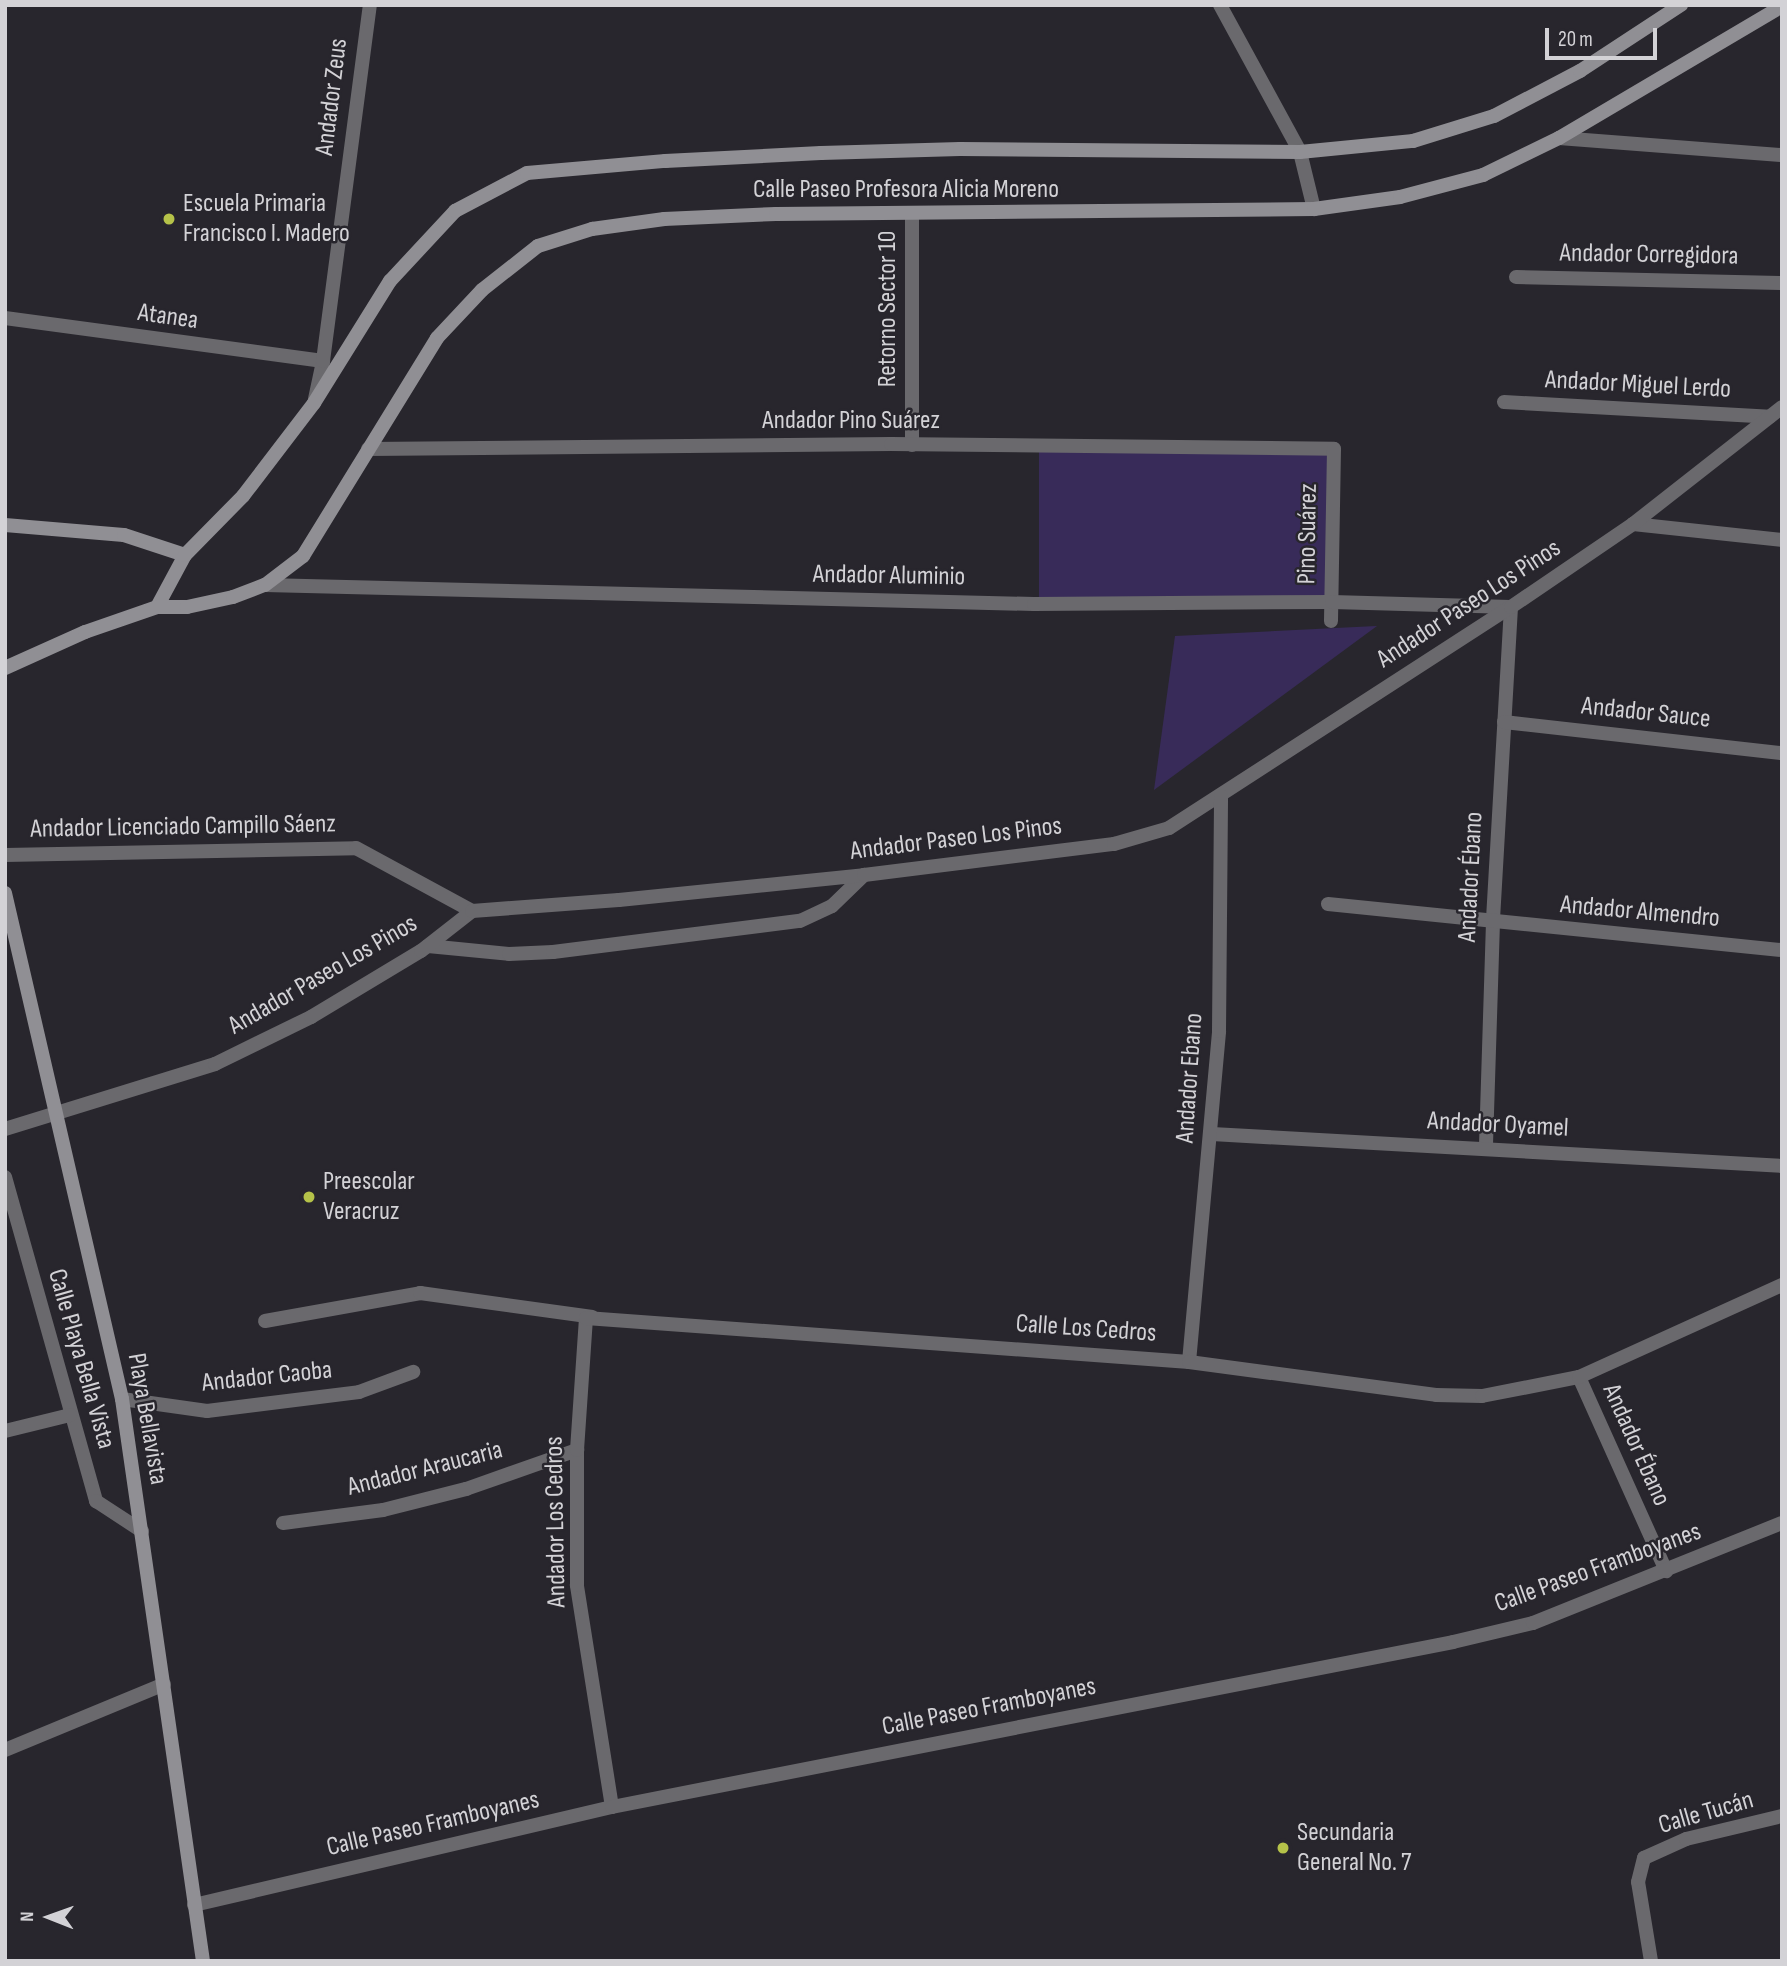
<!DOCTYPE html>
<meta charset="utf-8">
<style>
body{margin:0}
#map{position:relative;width:1787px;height:1966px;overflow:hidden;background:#28262d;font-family:"Sofia Sans Condensed",sans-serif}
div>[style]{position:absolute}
.green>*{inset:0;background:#382b59;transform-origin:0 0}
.lane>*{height:14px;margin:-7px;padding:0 7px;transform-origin:7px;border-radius:7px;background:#6a696d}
.street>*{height:14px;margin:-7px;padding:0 7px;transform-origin:7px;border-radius:7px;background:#6a696d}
.secondary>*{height:14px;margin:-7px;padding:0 7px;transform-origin:7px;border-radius:7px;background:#908f94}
.dots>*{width:19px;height:19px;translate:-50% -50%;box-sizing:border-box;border:4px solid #28262d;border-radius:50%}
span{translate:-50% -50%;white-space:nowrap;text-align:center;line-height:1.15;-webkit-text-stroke:5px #28262d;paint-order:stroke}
.street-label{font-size:26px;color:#d3d2d6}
.poi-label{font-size:26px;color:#d3d2d6}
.left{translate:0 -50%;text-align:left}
.frame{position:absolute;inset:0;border:7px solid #d3d2d6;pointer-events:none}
.north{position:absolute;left:14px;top:1882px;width:70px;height:70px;-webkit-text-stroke:5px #28262d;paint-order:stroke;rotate:271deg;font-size:19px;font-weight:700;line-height:28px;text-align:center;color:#d3d2d6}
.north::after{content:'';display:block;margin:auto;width:24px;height:32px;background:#d3d2d6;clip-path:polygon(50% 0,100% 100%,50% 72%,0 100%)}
.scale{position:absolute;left:1545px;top:28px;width:112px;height:32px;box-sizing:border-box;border:4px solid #d3d2d6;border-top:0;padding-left:9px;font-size:21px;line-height:24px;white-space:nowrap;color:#d3d2d6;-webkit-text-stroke:5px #28262d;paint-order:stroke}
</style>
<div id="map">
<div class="green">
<div style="left:1039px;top:448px;width:295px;height:156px"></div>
<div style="clip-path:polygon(1376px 626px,1377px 626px,1154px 790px,1175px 636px)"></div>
</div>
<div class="lane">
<div style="left:912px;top:445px;width:230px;rotate:-90deg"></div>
<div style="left:428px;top:946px;width:81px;rotate:5.6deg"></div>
<div style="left:509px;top:954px;width:44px;rotate:-2.6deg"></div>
<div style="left:553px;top:952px;width:249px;rotate:-7.2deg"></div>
<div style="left:800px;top:921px;width:35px;rotate:-25deg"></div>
<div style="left:832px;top:906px;width:45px;rotate:-44.1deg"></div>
</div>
<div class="street">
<div style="left:1220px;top:5px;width:167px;rotate:61.4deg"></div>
<div style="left:1300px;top:152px;width:59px;rotate:76.2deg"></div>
<div style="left:1559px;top:138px;width:224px;rotate:4.4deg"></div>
<div style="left:1516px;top:277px;width:266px;rotate:1.3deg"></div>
<div style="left:5px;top:318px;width:321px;rotate:7.7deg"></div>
<div style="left:315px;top:399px;width:39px;rotate:-78deg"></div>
<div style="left:323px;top:361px;width:359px;rotate:-82.5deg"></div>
<div style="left:1504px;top:402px;width:266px;rotate:3.2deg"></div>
<div style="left:368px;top:449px;width:523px;rotate:-0.55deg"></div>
<div style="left:891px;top:444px;width:443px;rotate:0.6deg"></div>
<div style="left:1334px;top:449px;width:172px;rotate:91deg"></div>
<div style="left:1633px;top:524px;width:150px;rotate:6.1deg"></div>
<div style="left:265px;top:585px;width:769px;rotate:1.42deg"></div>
<div style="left:1034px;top:604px;width:298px;rotate:-0.4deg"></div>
<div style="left:1332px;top:602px;width:179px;rotate:1.6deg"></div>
<div style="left:1511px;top:607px;width:316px;rotate:93.3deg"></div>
<div style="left:1493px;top:922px;width:227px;rotate:91.8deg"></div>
<div style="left:1504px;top:722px;width:280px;rotate:6.4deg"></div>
<div style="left:5px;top:855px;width:351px;rotate:-1.1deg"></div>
<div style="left:356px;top:848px;width:132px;rotate:28.5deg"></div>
<div style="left:1328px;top:904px;width:456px;rotate:5.8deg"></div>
<div style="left:5px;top:1129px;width:220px;rotate:-17.2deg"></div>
<div style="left:215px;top:1064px;width:107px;rotate:-26.1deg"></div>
<div style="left:311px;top:1017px;width:128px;rotate:-31deg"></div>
<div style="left:421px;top:951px;width:65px;rotate:-38.1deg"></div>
<div style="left:472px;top:911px;width:147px;rotate:-4.3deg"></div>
<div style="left:619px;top:900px;width:246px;rotate:-5.8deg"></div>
<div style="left:864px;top:875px;width:252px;rotate:-7.1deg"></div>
<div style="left:1114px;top:844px;width:57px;rotate:-16.2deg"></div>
<div style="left:1169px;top:828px;width:407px;rotate:-32.9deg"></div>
<div style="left:1511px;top:607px;width:148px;rotate:-34.2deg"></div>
<div style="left:1633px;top:524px;width:189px;rotate:-38.1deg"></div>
<div style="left:1212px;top:1134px;width:571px;rotate:3.21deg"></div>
<div style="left:5px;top:1177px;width:337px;rotate:74.3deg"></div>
<div style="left:96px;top:1501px;width:55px;rotate:33.1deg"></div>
<div style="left:265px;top:1321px;width:158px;rotate:-10.2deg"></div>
<div style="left:420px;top:1293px;width:174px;rotate:7.9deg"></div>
<div style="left:1189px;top:1362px;width:332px;rotate:-84.8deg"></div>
<div style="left:1219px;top:1031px;width:235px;rotate:-89.5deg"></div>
<div style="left:1579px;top:1377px;width:213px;rotate:65.8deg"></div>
<div style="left:122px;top:1399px;width:86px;rotate:8deg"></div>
<div style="left:207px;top:1411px;width:153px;rotate:-7.1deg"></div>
<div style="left:359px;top:1392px;width:58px;rotate:-20.3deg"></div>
<div style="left:5px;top:1431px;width:67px;rotate:-13.8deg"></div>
<div style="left:283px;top:1523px;width:101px;rotate:-7.4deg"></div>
<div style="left:383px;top:1510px;width:86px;rotate:-14.2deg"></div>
<div style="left:466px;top:1489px;width:118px;rotate:-19.4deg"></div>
<div style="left:5px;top:1750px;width:172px;rotate:-22.5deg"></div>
<div style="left:612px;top:1807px;width:225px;rotate:-99deg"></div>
<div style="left:577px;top:1585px;width:135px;rotate:-90deg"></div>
<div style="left:577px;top:1450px;width:132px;rotate:-86.1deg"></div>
<div style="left:586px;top:1318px;width:605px;rotate:4.17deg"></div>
<div style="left:1189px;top:1362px;width:249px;rotate:7.6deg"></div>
<div style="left:1436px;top:1395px;width:46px;rotate:1.2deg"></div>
<div style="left:1482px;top:1396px;width:99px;rotate:-11.1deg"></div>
<div style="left:1579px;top:1377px;width:223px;rotate:-24.4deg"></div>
<div style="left:194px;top:1905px;width:429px;rotate:-13.2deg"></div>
<div style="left:612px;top:1807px;width:857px;rotate:-11.1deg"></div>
<div style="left:1453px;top:1642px;width:82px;rotate:-13.4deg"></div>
<div style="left:1533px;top:1623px;width:268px;rotate:-21.9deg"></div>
<div style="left:1651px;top:1961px;width:80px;rotate:-99.3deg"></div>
<div style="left:1638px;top:1882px;width:25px;rotate:-76deg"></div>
<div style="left:1644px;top:1858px;width:46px;rotate:-24.3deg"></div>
<div style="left:1686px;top:1839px;width:99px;rotate:-13.5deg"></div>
</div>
<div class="secondary">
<div style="left:5px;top:525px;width:119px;rotate:4.8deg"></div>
<div style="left:124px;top:535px;width:64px;rotate:18.2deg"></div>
<div style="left:157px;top:607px;width:59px;rotate:-61.7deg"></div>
<div style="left:185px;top:555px;width:83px;rotate:-45.5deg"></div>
<div style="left:243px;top:496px;width:117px;rotate:-52.6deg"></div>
<div style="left:314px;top:403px;width:144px;rotate:-58.1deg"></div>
<div style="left:390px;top:281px;width:96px;rotate:-47.1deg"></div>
<div style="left:455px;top:211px;width:81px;rotate:-27.8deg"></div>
<div style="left:527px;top:173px;width:139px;rotate:-5deg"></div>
<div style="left:665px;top:161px;width:156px;rotate:-2.9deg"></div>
<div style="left:821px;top:153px;width:139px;rotate:-1.6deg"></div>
<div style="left:960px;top:149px;width:340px;rotate:0.5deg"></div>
<div style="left:1300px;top:152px;width:114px;rotate:-5.6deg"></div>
<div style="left:1413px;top:141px;width:85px;rotate:-17.2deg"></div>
<div style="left:1494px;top:116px;width:97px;rotate:-27.6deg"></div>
<div style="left:1580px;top:71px;width:121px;rotate:-33.2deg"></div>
<div style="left:5px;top:668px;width:88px;rotate:-24.2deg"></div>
<div style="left:85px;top:632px;width:76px;rotate:-19.1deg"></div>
<div style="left:157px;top:607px;width:30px"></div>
<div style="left:187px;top:607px;width:47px;rotate:-12.3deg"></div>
<div style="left:233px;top:597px;width:34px;rotate:-21deg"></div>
<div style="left:265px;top:585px;width:48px;rotate:-37.3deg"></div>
<div style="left:303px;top:556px;width:256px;rotate:-58.4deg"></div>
<div style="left:437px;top:338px;width:66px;rotate:-46.8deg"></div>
<div style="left:482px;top:290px;width:71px;rotate:-38.2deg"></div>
<div style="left:538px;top:246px;width:57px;rotate:-17.5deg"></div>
<div style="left:592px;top:229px;width:73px;rotate:-7.9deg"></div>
<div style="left:664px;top:219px;width:112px;rotate:-2.6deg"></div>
<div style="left:776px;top:214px;width:538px;rotate:-0.53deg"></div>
<div style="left:1314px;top:209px;width:87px;rotate:-7.9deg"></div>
<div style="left:1400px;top:197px;width:86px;rotate:-14.8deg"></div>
<div style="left:1483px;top:175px;width:85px;rotate:-26deg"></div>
<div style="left:1559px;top:138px;width:259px;rotate:-30.6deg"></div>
<div style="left:5px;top:893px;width:519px;rotate:76.98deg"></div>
<div style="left:122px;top:1399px;width:568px;rotate:81.8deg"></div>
</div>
<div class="dots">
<div style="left:169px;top:219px;background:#b5c249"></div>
<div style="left:309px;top:1197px;background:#b5c249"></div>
<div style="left:1283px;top:1848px;background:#b5c249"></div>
</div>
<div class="street-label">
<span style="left:332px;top:97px;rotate:-83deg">Andador Zeus</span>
<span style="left:906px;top:190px">Calle Paseo Profesora Alicia Moreno</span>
<span style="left:1649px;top:255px;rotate:1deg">Andador Corregidora</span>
<span style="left:888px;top:309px;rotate:-90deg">Retorno Sector 10</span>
<span style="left:168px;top:317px;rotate:8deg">Atanea</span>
<span style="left:1638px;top:385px;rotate:3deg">Andador Miguel Lerdo</span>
<span style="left:851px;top:421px">Andador Pino Suárez</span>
<span style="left:1308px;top:534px;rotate:-89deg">Pino Suárez</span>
<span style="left:889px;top:576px;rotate:1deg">Andador Aluminio</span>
<span style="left:1469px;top:604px;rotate:-33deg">Andador Paseo Los Pinos</span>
<span style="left:1646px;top:713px;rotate:6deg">Andador Sauce</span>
<span style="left:183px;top:827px;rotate:-1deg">Andador Licenciado Campillo Sáenz</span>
<span style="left:956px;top:839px;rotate:-7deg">Andador Paseo Los Pinos</span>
<span style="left:1471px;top:877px;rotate:-87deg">Andador Ébano</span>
<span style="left:1640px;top:912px;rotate:5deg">Andador Almendro</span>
<span style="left:323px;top:975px;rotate:-30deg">Andador Paseo Los Pinos</span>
<span style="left:1190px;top:1078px;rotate:-86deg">Andador Ebano</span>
<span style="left:1498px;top:1125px;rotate:3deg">Andador Oyamel</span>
<span style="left:1086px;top:1329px;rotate:4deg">Calle Los Cedros</span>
<span style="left:81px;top:1359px;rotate:74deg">Calle Playa Bella Vista</span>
<span style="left:267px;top:1377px;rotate:-6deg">Andador Caoba</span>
<span style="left:147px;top:1419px;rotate:80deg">Playa Bellavista</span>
<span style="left:1636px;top:1445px;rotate:66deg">Andador Ébano</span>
<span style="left:425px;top:1469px;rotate:-14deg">Andador Araucaria</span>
<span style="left:556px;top:1522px;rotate:-91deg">Andador Los Cedros</span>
<span style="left:1598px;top:1568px;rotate:-20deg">Calle Paseo Framboyanes</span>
<span style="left:989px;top:1707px;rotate:-11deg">Calle Paseo Framboyanes</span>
<span style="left:1706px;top:1813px;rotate:-16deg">Calle Tucán</span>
<span style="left:433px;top:1824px;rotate:-13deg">Calle Paseo Framboyanes</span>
</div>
<div class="poi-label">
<span class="left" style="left:183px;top:219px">Escuela Primaria<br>Francisco I. Madero</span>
<span class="left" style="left:323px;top:1197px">Preescolar<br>Veracruz</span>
<span class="left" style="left:1297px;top:1848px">Secundaria<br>General No. 7</span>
</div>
<div class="frame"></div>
<div class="north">N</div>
<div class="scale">20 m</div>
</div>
